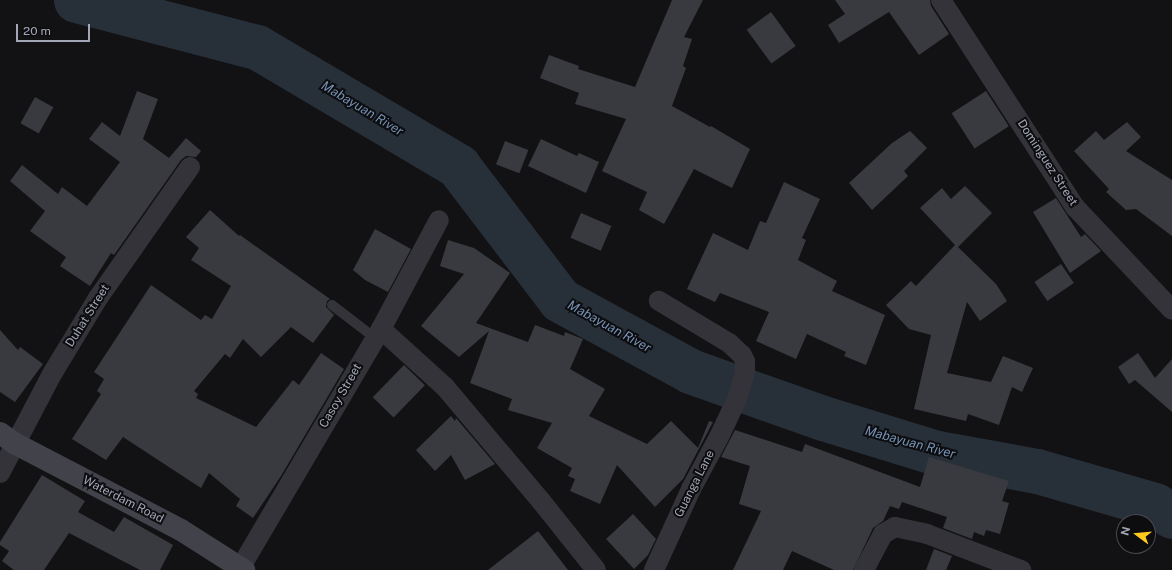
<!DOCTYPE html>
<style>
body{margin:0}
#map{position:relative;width:1172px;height:570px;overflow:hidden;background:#121214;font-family:"Public Sans",sans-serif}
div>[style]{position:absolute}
.river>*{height:45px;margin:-22.5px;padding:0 22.5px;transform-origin:22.5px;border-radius:22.5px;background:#272f39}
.building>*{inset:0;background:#393a3f;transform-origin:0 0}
.lane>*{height:10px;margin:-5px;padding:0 5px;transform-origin:5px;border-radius:5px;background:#333339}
.street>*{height:20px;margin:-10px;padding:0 10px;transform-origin:10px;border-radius:10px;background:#333339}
.secondary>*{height:22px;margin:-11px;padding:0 11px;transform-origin:11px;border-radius:11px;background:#41424a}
span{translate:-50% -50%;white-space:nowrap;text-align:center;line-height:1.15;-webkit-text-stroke:4px #0d0d0f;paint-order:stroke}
.street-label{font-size:12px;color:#a2a6b6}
.water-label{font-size:13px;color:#7591b5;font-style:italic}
.north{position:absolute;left:1116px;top:514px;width:40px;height:40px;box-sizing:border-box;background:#0d0d0f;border:1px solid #494a52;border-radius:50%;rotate:286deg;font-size:11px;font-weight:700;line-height:16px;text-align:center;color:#a2a6b6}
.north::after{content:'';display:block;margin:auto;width:14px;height:18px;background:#ffc91f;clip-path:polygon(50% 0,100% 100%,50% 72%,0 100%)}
.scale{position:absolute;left:16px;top:24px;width:74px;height:18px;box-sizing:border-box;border:2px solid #a2a6b6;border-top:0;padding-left:5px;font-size:12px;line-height:14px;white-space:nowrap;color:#a2a6b6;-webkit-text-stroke:3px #0d0d0f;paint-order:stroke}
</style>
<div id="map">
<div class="river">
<div style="left:76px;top:0;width:187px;rotate:14.6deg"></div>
<div style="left:257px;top:47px;width:234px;rotate:30.6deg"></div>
<div style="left:458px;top:166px;width:168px;rotate:52.7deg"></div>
<div style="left:560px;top:300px;width:148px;rotate:28.6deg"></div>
<div style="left:690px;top:371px;width:141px;rotate:19.5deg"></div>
<div style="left:823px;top:418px;width:119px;rotate:17.1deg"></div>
<div style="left:937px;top:453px;width:102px;rotate:10.2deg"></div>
<div style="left:1037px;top:471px;width:123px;rotate:16.1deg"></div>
<div style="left:1155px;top:505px;width:20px;rotate:33deg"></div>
</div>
<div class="building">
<div style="clip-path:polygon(672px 0,703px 0,684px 37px,692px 39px,683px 66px,686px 68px,672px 106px,710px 127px,711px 126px,750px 149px,732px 188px,694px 169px,664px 224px,639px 210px,647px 192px,602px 171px,626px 119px,575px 104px,579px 93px,540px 78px,549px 55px,579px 66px,578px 69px,635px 87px)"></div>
<div style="clip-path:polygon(835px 0,930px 0,931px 6px,949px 34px,919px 55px,889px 12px,839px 43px,828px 25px,845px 14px)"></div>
<div style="left:771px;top:12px;width:42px;height:30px;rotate:54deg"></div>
<div style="clip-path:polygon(137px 91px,158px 99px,143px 139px,169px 158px,186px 138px,201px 151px,196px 157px,186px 156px,181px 160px,114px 255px,111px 253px,90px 286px,60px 266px,66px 257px,30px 231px,45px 211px,10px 181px,22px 165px,58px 194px,62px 187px,87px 206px,120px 162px,89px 139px,102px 122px,120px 136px)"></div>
<div style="left:986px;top:91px;width:42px;height:41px;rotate:57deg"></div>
<div style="left:35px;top:97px;width:21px;height:30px;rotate:29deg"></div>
<div style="clip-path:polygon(1127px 122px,1141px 137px,1126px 151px,1172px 180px,1172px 236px,1136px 209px,1126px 210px,1106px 192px,1109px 189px,1074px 151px,1096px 131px,1104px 140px)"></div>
<div style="clip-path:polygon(910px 131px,927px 148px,904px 171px,908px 176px,872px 210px,849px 183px,892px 143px)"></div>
<div style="clip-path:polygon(541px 139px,577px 156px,579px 153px,599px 162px,586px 193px,528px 166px)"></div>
<div style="left:505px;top:141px;width:25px;height:25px;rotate:21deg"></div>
<div style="clip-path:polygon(784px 182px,820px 199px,802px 238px,806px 240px,798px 260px,837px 281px,832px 291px,885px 315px,866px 365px,844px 356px,846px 352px,807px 334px,796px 359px,756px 341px,769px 312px,720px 293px,715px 302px,687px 289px,713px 233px,748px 250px,760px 221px,766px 223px)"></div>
<div style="clip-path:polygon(965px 186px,992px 213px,958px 247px,996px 284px,1007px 301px,980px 321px,967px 302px,947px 373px,991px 382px,1003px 356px,1033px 368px,1022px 392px,1012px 387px,999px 425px,968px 414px,966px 421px,914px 409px,931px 335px,909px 329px,886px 305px,911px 281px,916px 286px,955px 245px,920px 208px,942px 188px,951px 199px)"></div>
<div style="clip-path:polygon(1056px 198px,1081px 237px,1085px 234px,1101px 251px,1070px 273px,1033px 212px)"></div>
<div style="clip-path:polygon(210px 210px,239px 236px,240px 235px,330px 299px,327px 301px,326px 307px,334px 315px,313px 343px,291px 327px,261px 357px,243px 339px,230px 358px,225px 354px,194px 391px,198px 394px,196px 398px,256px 427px,293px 380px,299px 385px,321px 353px,344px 369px,281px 476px,253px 518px,236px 506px,240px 499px,209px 473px,201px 488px,123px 437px,106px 460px,72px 439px,101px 394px,97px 391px,104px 379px,94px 372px,151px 285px,201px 320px,205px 315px,212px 319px,231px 286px,191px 260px,199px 248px,186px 237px)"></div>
<div style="left:581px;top:213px;width:33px;height:27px;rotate:23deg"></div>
<div style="clip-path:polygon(375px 229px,411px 249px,388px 292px,365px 280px,353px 270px)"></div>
<div style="clip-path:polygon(448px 240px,474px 248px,510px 273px,476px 323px,528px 342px,535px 325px,564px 336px,565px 332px,583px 339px,570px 369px,605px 389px,589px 416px,647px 444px,671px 421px,698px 448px,709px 421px,713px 422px,683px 479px,655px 507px,617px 465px,600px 504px,570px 491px,575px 479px,568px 476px,572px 468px,537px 448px,552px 423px,508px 410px,512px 399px,470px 383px,489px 331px,459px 357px,421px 326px,464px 274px,440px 266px)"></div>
<div style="left:1061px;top:264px;width:23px;height:32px;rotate:56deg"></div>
<div style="clip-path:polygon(0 330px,18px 350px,20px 347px,43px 364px,15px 402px,0 392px)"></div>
<div style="clip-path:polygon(1138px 353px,1155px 378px,1172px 359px,1172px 412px,1135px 380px,1129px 384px,1118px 367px)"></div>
<div style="left:404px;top:365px;width:29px;height:45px;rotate:44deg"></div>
<div style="clip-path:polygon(451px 416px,455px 421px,456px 418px,495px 464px,465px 480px,451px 455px,435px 471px,416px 450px)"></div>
<div style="clip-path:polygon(735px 430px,802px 452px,805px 444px,920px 487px,929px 457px,1009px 481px,1002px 501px,1009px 503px,1000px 534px,986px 530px,984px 536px,974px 532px,972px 539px,943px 528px,947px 517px,902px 502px,899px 509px,890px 506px,883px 521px,873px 528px,853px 570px,834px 570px,792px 551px,783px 570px,733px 570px,761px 511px,739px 504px,750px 466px,721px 457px)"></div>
<div style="clip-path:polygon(42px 475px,85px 501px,78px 512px,114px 532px,124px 517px,173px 545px,160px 570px,140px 570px,69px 533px,44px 570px,14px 570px,2px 561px,9px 551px,0 545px,0 542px)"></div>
<div style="clip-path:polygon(633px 514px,656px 539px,648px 555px,634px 569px,606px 539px)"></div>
<div style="clip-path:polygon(538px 531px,568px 570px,488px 570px)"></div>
<div style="clip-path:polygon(934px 549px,952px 556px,946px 570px,926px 570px)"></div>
</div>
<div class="lane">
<div style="left:332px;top:305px;width:54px;rotate:37.5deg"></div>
</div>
<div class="street">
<div style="left:941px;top:0;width:247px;rotate:57.1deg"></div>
<div style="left:1075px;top:207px;width:141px;rotate:46.7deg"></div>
<div style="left:381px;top:329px;width:86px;rotate:42.2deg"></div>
<div style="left:445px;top:387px;width:149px;rotate:49.9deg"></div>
<div style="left:541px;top:501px;width:88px;rotate:51.4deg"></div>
<div style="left:0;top:473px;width:112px;rotate:-62.3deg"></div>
<div style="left:52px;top:374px;width:89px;rotate:-58.8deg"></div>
<div style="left:98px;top:298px;width:160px;rotate:-54.9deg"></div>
<div style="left:239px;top:570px;width:280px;rotate:-59.5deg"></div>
<div style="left:381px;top:329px;width:123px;rotate:-62deg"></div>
<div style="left:654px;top:570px;width:89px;rotate:-65.4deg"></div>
<div style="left:691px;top:489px;width:59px;rotate:-61.7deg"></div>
<div style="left:719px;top:437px;width:42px;rotate:-64.7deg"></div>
<div style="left:737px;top:399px;width:28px;rotate:-73deg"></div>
<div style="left:745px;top:372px;width:11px;rotate:-90deg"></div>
<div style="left:745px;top:361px;width:7px;rotate:-117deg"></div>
<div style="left:742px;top:355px;width:18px;rotate:-137deg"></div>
<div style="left:729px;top:343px;width:82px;rotate:-149deg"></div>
<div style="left:864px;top:570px;width:41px;rotate:-62.2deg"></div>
<div style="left:883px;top:534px;width:14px;rotate:-30deg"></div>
<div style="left:895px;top:527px;width:33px;rotate:12deg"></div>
<div style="left:927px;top:534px;width:101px;rotate:21deg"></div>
</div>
<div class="secondary">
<div style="left:0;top:433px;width:19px;rotate:35deg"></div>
<div style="left:16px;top:444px;width:186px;rotate:27.5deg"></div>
<div style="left:181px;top:530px;width:75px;rotate:32.4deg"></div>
</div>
<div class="street-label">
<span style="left:1047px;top:163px;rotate:57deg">Dominguez Street</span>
<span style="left:88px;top:316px;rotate:-58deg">Duhat Street</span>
<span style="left:341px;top:396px;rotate:-60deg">Casoy Street</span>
<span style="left:695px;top:484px;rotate:-63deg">Guanga Lane</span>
<span style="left:123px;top:500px;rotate:27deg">Waterdam Road</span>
</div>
<div class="water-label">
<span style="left:362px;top:109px;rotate:31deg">Mabayuan River</span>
<span style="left:609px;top:327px;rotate:29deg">Mabayuan River</span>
<span style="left:910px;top:443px;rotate:15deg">Mabayuan River</span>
</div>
<div class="north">N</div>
<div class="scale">20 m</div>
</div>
